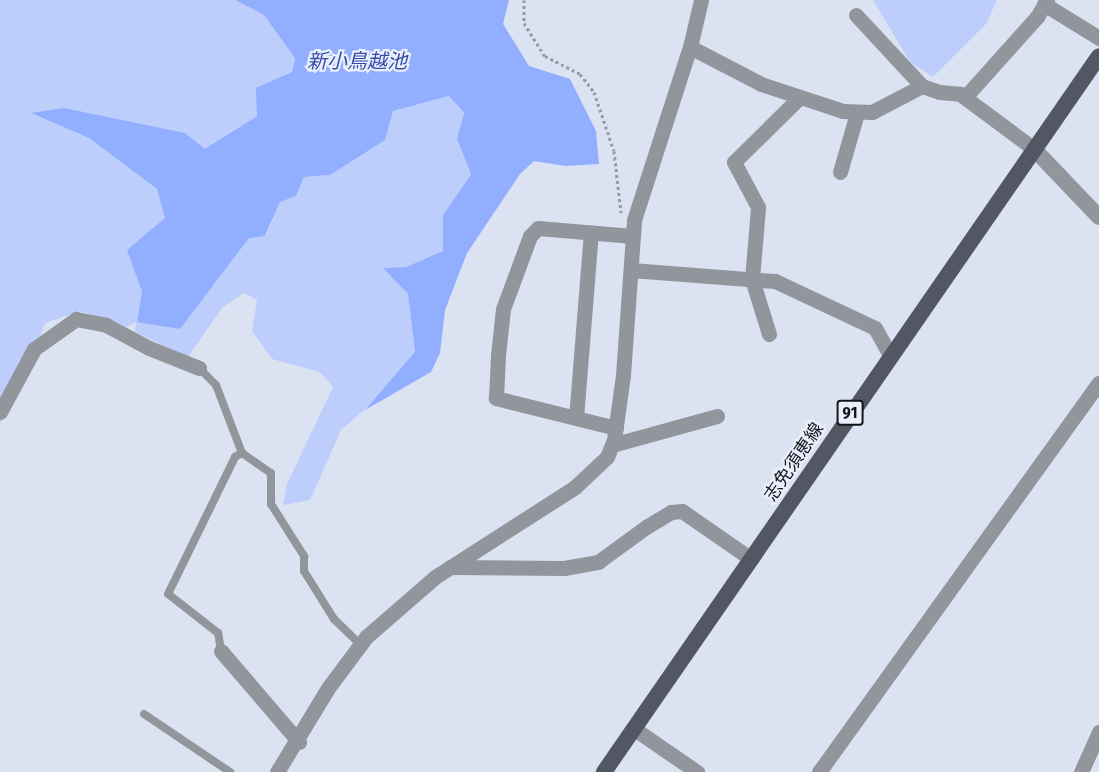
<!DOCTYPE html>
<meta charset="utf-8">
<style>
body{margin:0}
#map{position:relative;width:1099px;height:772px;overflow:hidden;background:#dbe2f2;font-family:"Fira Sans Condensed","Noto Sans JP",sans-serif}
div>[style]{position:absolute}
.green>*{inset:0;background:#bdcefd}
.water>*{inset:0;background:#91aeff}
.path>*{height:3px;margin-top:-1.5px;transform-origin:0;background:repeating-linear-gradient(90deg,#949aa6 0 3px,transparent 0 6px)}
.service>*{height:8px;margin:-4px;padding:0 4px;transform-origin:4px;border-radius:4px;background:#93959c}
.minor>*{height:15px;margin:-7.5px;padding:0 7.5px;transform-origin:7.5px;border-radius:7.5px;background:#93959c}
.tertiary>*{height:16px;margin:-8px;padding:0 8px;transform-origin:8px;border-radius:8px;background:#93959c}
.primary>*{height:16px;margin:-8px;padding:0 8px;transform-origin:8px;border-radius:8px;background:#525763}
span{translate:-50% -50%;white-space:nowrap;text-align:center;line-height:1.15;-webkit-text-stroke:4.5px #eaeffc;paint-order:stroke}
.shield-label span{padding:2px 4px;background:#eaeffc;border:2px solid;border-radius:4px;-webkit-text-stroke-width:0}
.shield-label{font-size:16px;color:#14161b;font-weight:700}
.street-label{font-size:18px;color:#14161b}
.water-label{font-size:20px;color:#344ca9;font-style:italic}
</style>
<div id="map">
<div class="green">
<div style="clip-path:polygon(0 0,235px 0,264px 15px,295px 57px,292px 72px,257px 88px,257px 116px,205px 150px,185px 133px,136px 123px,33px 114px,89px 138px,157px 189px,166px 218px,127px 250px,142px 292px,137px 321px,180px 329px,249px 237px,266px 236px,280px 202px,296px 196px,304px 177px,330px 175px,393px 111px,449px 96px,464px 114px,457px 139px,471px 173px,443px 215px,443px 251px,406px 267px,384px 268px,408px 294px,415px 352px,377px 399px,341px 430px,310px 500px,283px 505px,287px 484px,333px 387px,320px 372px,272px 359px,252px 331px,257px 300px,244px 293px,222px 308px,188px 357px,135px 332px,136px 322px,126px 327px,80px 311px,45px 323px,15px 401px,0 423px)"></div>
<div style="clip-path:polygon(873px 0,997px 0,986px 24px,933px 77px,910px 62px)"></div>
</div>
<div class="water">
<div style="clip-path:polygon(235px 0,509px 0,503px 24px,529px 66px,570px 79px,596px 131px,599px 164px,565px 166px,534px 161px,520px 174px,467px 253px,445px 310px,440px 353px,431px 372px,365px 410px,415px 352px,408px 294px,383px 268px,406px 267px,443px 251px,443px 215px,471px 174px,457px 139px,464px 113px,449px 96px,393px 111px,385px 140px,330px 175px,304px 177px,296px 196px,280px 202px,265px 236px,249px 238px,180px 329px,137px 322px,142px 292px,127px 250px,165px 218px,157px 189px,89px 138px,31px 113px,64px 108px,185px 133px,205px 149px,257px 116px,256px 88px,292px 72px,295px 58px,264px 15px)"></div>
</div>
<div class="path">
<div style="left:524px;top:0;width:23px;rotate:90deg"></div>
<div style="left:524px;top:23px;width:39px;rotate:58deg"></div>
<div style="left:545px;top:56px;width:39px;rotate:27deg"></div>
<div style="left:580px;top:74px;width:23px;rotate:52deg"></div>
<div style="left:594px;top:92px;width:62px;rotate:71.3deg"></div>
<div style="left:614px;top:151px;width:62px;rotate:83.6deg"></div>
</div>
<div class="service">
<div style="left:199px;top:368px;width:24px;rotate:45deg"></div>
<div style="left:216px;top:385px;width:73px;rotate:69.1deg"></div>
<div style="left:221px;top:651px;width:18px;rotate:-99deg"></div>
<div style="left:218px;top:633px;width:63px;rotate:-142deg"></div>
<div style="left:168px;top:594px;width:153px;rotate:-63.9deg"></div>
<div style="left:235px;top:457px;width:8px;rotate:-30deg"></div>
<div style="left:242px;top:453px;width:35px;rotate:35deg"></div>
<div style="left:271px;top:473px;width:31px;rotate:90deg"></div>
<div style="left:271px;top:504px;width:62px;rotate:57.6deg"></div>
<div style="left:304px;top:556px;width:15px;rotate:90deg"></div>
<div style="left:304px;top:571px;width:57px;rotate:58deg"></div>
<div style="left:334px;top:619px;width:36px;rotate:44deg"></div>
<div style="left:144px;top:714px;width:104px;rotate:34deg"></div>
</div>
<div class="minor">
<div style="left:1044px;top:4px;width:65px;rotate:31.7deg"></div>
<div style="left:856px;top:15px;width:97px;rotate:47.1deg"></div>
<div style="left:690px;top:47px;width:80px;rotate:27.5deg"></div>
<div style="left:761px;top:84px;width:86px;rotate:18.2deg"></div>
<div style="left:843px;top:111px;width:29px;rotate:2deg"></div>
<div style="left:872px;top:112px;width:56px;rotate:-27.5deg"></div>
<div style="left:922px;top:86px;width:18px;rotate:19deg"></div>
<div style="left:939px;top:92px;width:21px;rotate:5deg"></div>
<div style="left:960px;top:94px;width:92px;rotate:36.6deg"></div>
<div style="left:966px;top:96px;width:106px;rotate:-48.1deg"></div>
<div style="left:1037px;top:17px;width:20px;rotate:-60deg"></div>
<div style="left:840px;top:172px;width:61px;rotate:-73.9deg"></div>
<div style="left:631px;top:270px;width:144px;rotate:4.4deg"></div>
<div style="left:775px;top:281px;width:110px;rotate:25.2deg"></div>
<div style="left:875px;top:328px;width:31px;rotate:61deg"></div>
<div style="left:769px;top:334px;width:58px;rotate:-107.2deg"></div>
<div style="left:752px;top:279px;width:72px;rotate:-85.2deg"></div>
<div style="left:758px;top:207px;width:51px;rotate:-118.1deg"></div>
<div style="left:734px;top:162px;width:91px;rotate:-44.6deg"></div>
<div style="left:0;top:412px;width:72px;rotate:-61.6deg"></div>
<div style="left:34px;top:349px;width:52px;rotate:-35.5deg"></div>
<div style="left:76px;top:319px;width:31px;rotate:11deg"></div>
<div style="left:106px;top:325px;width:49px;rotate:28.1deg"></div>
<div style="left:149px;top:348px;width:54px;rotate:21.8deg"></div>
<div style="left:576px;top:418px;width:186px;rotate:-85.4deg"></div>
<div style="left:616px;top:428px;width:124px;rotate:-166deg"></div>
<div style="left:496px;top:398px;width:43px;rotate:-87.3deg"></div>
<div style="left:498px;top:355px;width:46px;rotate:-83.8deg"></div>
<div style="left:503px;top:309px;width:78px;rotate:-69.7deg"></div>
<div style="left:530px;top:236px;width:11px;rotate:-45deg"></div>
<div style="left:538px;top:228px;width:95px;rotate:4.8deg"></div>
<div style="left:612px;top:445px;width:109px;rotate:-15.4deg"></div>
<div style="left:450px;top:567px;width:114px;rotate:0.5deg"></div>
<div style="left:564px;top:568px;width:35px;rotate:-10deg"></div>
<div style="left:598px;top:562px;width:59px;rotate:-36.1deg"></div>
<div style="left:646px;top:527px;width:29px;rotate:-31deg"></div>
<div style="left:671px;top:512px;width:11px;rotate:-5deg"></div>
<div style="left:682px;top:511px;width:84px;rotate:34.8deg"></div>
<div style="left:221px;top:651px;width:120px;rotate:49.4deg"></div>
<div style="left:633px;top:728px;width:78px;rotate:34.5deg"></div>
<div style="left:277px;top:772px;width:98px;rotate:-58.7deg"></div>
<div style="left:328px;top:688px;width:64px;rotate:-53.3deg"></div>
<div style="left:366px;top:637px;width:91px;rotate:-41deg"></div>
<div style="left:435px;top:577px;width:166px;rotate:-32.7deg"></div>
<div style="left:575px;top:487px;width:44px;rotate:-43.2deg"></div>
<div style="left:607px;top:457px;width:18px;rotate:-68deg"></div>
<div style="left:614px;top:440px;width:66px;rotate:-82.1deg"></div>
<div style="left:623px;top:375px;width:155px;rotate:-85.9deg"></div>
<div style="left:634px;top:220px;width:182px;rotate:-72.1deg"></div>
<div style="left:690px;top:47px;width:48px;rotate:-76.8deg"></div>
<div style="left:819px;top:772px;width:479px;rotate:-54.3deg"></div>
<div style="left:1081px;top:772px;width:44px;rotate:-65.8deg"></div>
</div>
<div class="tertiary">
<div style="left:1034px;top:149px;width:94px;rotate:46.3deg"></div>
</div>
<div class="primary">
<div style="left:604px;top:772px;width:870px;rotate:-55.34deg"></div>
</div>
<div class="shield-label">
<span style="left:850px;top:413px">91</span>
</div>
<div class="street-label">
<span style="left:794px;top:462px;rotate:-56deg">志免須恵線</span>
</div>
<div class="water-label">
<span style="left:357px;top:61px">新小鳥越池</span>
</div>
</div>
